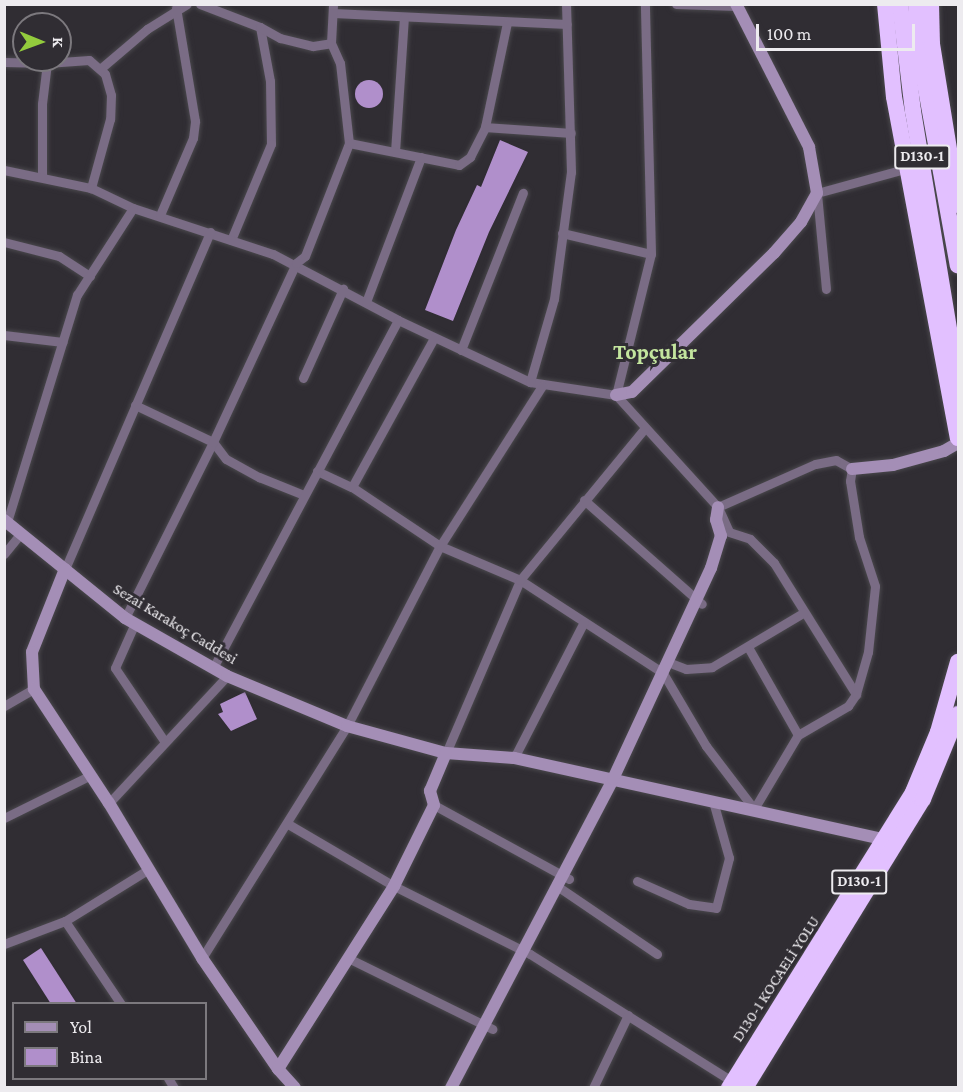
<!DOCTYPE html>
<meta charset="utf-8">
<style>
body{margin:0}
#map{position:relative;width:963px;height:1092px;overflow:hidden;background:#302d33;font-family:"Crimson Pro",serif}
div>[style]{position:absolute}
[style*='--x']{left:calc(var(--x)*1px);top:calc(var(--y)*1px);width:calc(var(--w)*1px);rotate:calc(var(--a)*1deg)}
.building>*{inset:0;background:#b08fcb}
.round{border-radius:50%}
.roads{filter:drop-shadow(0 0 2px #4a484d) drop-shadow(0 0 2px #4a484d)}
.street>*{height:9px;margin:-4.5px;padding:0 4.5px;transform-origin:4.5px;border-radius:4.5px;background:#7a6c85}
.secondary>*{height:12px;margin:-6px;padding:0 6px;transform-origin:6px;border-radius:6px;background:#a48eb6}
.highway>*{height:16px;margin:-8px;padding:0 8px;transform-origin:8px;border-radius:8px;background:#e2c0ff}
span{translate:-50% -50%;white-space:nowrap;text-align:center;line-height:1.15;-webkit-text-stroke:6px #302d33;paint-order:stroke}
.shield-label span{padding:2px 4px;background:#302d33;border:2px solid;border-radius:4px;-webkit-text-stroke-width:0}
.shield-label{font-size:15px;color:#edebef;font-weight:700}
.street-label{font-size:16px;color:#edebef}
.district-label{font-size:22px;color:#c3e59e;font-weight:700}
.frame{position:absolute;inset:0;border:6px solid #edebef;pointer-events:none}
.legend{position:absolute;left:12px;top:1002px;width:195px;height:78px;box-sizing:border-box;background:#302d33;border:2px solid #7c797e;margin:0;padding:8px 10px;list-style:none;font-size:18px;color:#edebef}
.legend li{display:flex;align-items:center;gap:12px;height:30px}
.legend b{width:30px;border:2px solid #7c797e}
.north{position:absolute;left:12px;top:12px;width:60px;height:60px;box-sizing:border-box;background:#302d33;border:2px solid #7c797e;border-radius:50%;rotate:91deg;font-size:16px;font-weight:700;line-height:24px;text-align:center;color:#edebef}
.north::after{content:'';display:block;margin:auto;width:21px;height:27px;background:#93cc3d;clip-path:polygon(50% 0,100% 100%,50% 72%,0 100%)}
.scale{position:absolute;left:756px;top:24px;width:159px;height:27px;box-sizing:border-box;border:3px solid #edebef;border-top:0;padding-left:8px;font-size:18px;line-height:21px;white-space:nowrap;color:#edebef;-webkit-text-stroke:4px #302d33;paint-order:stroke}
</style>
<div id="map">
<div class="building">
<div class="round" style="left:355px;top:80px;width:28px;height:28px"></div>
<div style="clip-path:polygon(500px 140px,528px 152px,489px 232px,453px 321px,425px 310px,456px 230px,477px 185px,481px 187px)"></div>
<div style="clip-path:polygon(245px 692px,257px 719px,231px 731px,218px 714px,223px 712px,220px 704px)"></div>
<div style="clip-path:polygon(41px 948px,77px 1004px,51px 1004px,23px 960px)"></div>
</div>
<div class="roads">
<div class="street">
<div style="--x:200;--y:4;--w:64;--a:21"></div>
<div style="--x:260;--y:27;--w:55;--a:79.5"></div>
<div style="--x:270;--y:81;--w:63;--a:89.1"></div>
<div style="--x:271;--y:144;--w:104;--a:112.6"></div>
<div style="--x:676;--y:4;--w:61;--a:1.9"></div>
<div style="--x:333;--y:13;--w:234;--a:2.7"></div>
<div style="--x:260;--y:27;--w:23;--a:29"></div>
<div style="--x:280;--y:38;--w:34;--a:14"></div>
<div style="--x:313;--y:46;--w:18;--a:-9"></div>
<div style="--x:331;--y:43;--w:39;--a:-87"></div>
<div style="--x:331;--y:43;--w:22;--a:66"></div>
<div style="--x:340;--y:63;--w:81;--a:83.6"></div>
<div style="--x:4;--y:62;--w:43;--a:1.3"></div>
<div style="--x:47;--y:63;--w:41;--a:97"></div>
<div style="--x:42;--y:104;--w:71;--a:90"></div>
<div style="--x:47;--y:63;--w:42;--a:-4.1"></div>
<div style="--x:89;--y:60;--w:21;--a:41"></div>
<div style="--x:105;--y:74;--w:22;--a:74"></div>
<div style="--x:111;--y:95;--w:24;--a:92"></div>
<div style="--x:110;--y:119;--w:72;--a:105.4"></div>
<div style="--x:100;--y:69;--w:62;--a:-40.4"></div>
<div style="--x:147;--y:29;--w:47;--a:-32"></div>
<div style="--x:485;--y:127;--w:106;--a:-78.1"></div>
<div style="--x:395;--y:152;--w:135;--a:-86.2"></div>
<div style="--x:4;--y:170;--w:89;--a:11.7"></div>
<div style="--x:91;--y:188;--w:47;--a:25.5"></div>
<div style="--x:133;--y:208;--w:147;--a:18.2"></div>
<div style="--x:273;--y:254;--w:141;--a:27.8"></div>
<div style="--x:398;--y:320;--w:146;--a:25.2"></div>
<div style="--x:530;--y:382;--w:87;--a:8.6"></div>
<div style="--x:616;--y:395;--w:151;--a:47.7"></div>
<div style="--x:718;--y:507;--w:27;--a:66"></div>
<div style="--x:729;--y:532;--w:22;--a:18"></div>
<div style="--x:750;--y:539;--w:34;--a:45"></div>
<div style="--x:774;--y:563;--w:155;--a:58"></div>
<div style="--x:160;--y:215;--w:84;--a:-66.8"></div>
<div style="--x:193;--y:138;--w:17;--a:-83"></div>
<div style="--x:195;--y:121;--w:115;--a:-99.5"></div>
<div style="--x:562;--y:233;--w:91;--a:13.3"></div>
<div style="--x:4;--y:242;--w:57;--a:14.3"></div>
<div style="--x:59;--y:256;--w:37;--a:33"></div>
<div style="--x:826;--y:289;--w:96;--a:-95.4"></div>
<div style="--x:817;--y:193;--w:94;--a:-15.4"></div>
<div style="--x:366;--y:302;--w:155;--a:-69.2"></div>
<div style="--x:4;--y:335;--w:59;--a:6.8"></div>
<div style="--x:461;--y:350;--w:169;--a:-68.5"></div>
<div style="--x:303;--y:378;--w:98;--a:-65.8"></div>
<div style="--x:530;--y:382;--w:86;--a:-73.9"></div>
<div style="--x:554;--y:299;--w:128;--a:-82.4"></div>
<div style="--x:571;--y:172;--w:168;--a:-91.7"></div>
<div style="--x:616;--y:395;--w:145;--a:-76.1"></div>
<div style="--x:651;--y:254;--w:250;--a:-91.4"></div>
<div style="--x:135;--y:405;--w:86;--a:25.4"></div>
<div style="--x:213;--y:442;--w:21;--a:53"></div>
<div style="--x:226;--y:459;--w:38;--a:29"></div>
<div style="--x:259;--y:477;--w:48;--a:21.8"></div>
<div style="--x:317;--y:471;--w:38;--a:25"></div>
<div style="--x:352;--y:487;--w:106;--a:33.8"></div>
<div style="--x:440;--y:546;--w:87;--a:23"></div>
<div style="--x:520;--y:580;--w:171;--a:33"></div>
<div style="--x:663;--y:673;--w:85;--a:59.5"></div>
<div style="--x:706;--y:746;--w:79;--a:52.7"></div>
<div style="--x:754;--y:809;--w:86;--a:-59.3"></div>
<div style="--x:798;--y:735;--w:58;--a:-30.1"></div>
<div style="--x:848;--y:706;--w:14;--a:-56"></div>
<div style="--x:856;--y:694;--w:44;--a:-74.1"></div>
<div style="--x:868;--y:652;--w:66;--a:-83.9"></div>
<div style="--x:875;--y:586;--w:52;--a:-108.1"></div>
<div style="--x:859;--y:537;--w:57;--a:-99.1"></div>
<div style="--x:850;--y:481;--w:12;--a:-81"></div>
<div style="--x:852;--y:469;--w:18;--a:-151"></div>
<div style="--x:836;--y:460;--w:21;--a:169"></div>
<div style="--x:815;--y:464;--w:106;--a:156.1"></div>
<div style="--x:352;--y:487;--w:170;--a:-61.2"></div>
<div style="--x:584;--y:500;--w:157;--a:41.4"></div>
<div style="--x:7;--y:522;--w:238;--a:-72.9"></div>
<div style="--x:77;--y:295;--w:103;--a:-57.2"></div>
<div style="--x:4;--y:554;--w:26;--a:-51"></div>
<div style="--x:65;--y:569;--w:367;--a:-66.7"></div>
<div style="--x:125;--y:618;--w:197;--a:-63.4"></div>
<div style="--x:213;--y:442;--w:197;--a:-65.1"></div>
<div style="--x:296;--y:263;--w:11;--a:-38"></div>
<div style="--x:305;--y:256;--w:121;--a:-68.7"></div>
<div style="--x:349;--y:143;--w:112;--a:11.3"></div>
<div style="--x:459;--y:165;--w:14;--a:-36"></div>
<div style="--x:470;--y:157;--w:34;--a:-63"></div>
<div style="--x:485;--y:127;--w:86;--a:4"></div>
<div style="--x:135;--y:623;--w:49;--a:114"></div>
<div style="--x:115;--y:668;--w:89;--a:56"></div>
<div style="--x:748;--y:647;--w:101;--a:60.4"></div>
<div style="--x:673;--y:664;--w:14;--a:21"></div>
<div style="--x:686;--y:669;--w:26;--a:-4"></div>
<div style="--x:712;--y:667;--w:106;--a:-30.7"></div>
<div style="--x:213;--y:668;--w:394;--a:-62"></div>
<div style="--x:4;--y:706;--w:34;--a:-30"></div>
<div style="--x:446;--y:753;--w:188;--a:-66.8"></div>
<div style="--x:520;--y:580;--w:197;--a:-50.6"></div>
<div style="--x:514;--y:758;--w:153;--a:-62.8"></div>
<div style="--x:109;--y:803;--w:173;--a:-47.1"></div>
<div style="--x:434;--y:805;--w:154;--a:28.7"></div>
<div style="--x:4;--y:818;--w:97;--a:-26.3"></div>
<div style="--x:288;--y:824;--w:123;--a:30.3"></div>
<div style="--x:394;--y:886;--w:152;--a:26.6"></div>
<div style="--x:530;--y:954;--w:239;--a:32.2"></div>
<div style="--x:637;--y:881;--w:57;--a:23.9"></div>
<div style="--x:689;--y:904;--w:27;--a:8"></div>
<div style="--x:716;--y:908;--w:52;--a:-75.4"></div>
<div style="--x:729;--y:858;--w:59;--a:-105.7"></div>
<div style="--x:557;--y:886;--w:121;--a:34.2"></div>
<div style="--x:65;--y:921;--w:100;--a:56"></div>
<div style="--x:4;--y:944;--w:65;--a:-20.7"></div>
<div style="--x:65;--y:921;--w:99;--a:-31.8"></div>
<div style="--x:202;--y:958;--w:274;--a:-58"></div>
<div style="--x:347;--y:726;--w:203;--a:-62.7"></div>
<div style="--x:440;--y:546;--w:190;--a:-57.5"></div>
<div style="--x:348;--y:958;--w:161;--a:26.2"></div>
<div style="--x:168;--y:1078;--w:12;--a:59"></div>
<div style="--x:593;--y:1088;--w:81;--a:-64.4"></div>
</div>
<div class="secondary">
<div style="--x:616;--y:395;--w:16;--a:-11"></div>
<div style="--x:632;--y:392;--w:199;--a:-44.4"></div>
<div style="--x:774;--y:253;--w:41;--a:-48.9"></div>
<div style="--x:801;--y:222;--w:33;--a:-61"></div>
<div style="--x:817;--y:193;--w:47;--a:-99.9"></div>
<div style="--x:809;--y:147;--w:161;--a:-117"></div>
<div style="--x:852;--y:469;--w:41;--a:-5.6"></div>
<div style="--x:893;--y:465;--w:53;--a:-15.4"></div>
<div style="--x:944;--y:451;--w:16;--a:-30"></div>
<div style="--x:4;--y:520;--w:156;--a:39"></div>
<div style="--x:125;--y:618;--w:117;--a:29.6"></div>
<div style="--x:227;--y:676;--w:130;--a:22.6"></div>
<div style="--x:347;--y:726;--w:103;--a:15.3"></div>
<div style="--x:446;--y:753;--w:68;--a:4.2"></div>
<div style="--x:514;--y:758;--w:381;--a:12.4"></div>
<div style="--x:65;--y:569;--w:89;--a:111.7"></div>
<div style="--x:32;--y:652;--w:37;--a:87"></div>
<div style="--x:34;--y:689;--w:136;--a:56.7"></div>
<div style="--x:109;--y:803;--w:181;--a:59"></div>
<div style="--x:202;--y:958;--w:135;--a:55.6"></div>
<div style="--x:278;--y:1069;--w:25;--a:48"></div>
<div style="--x:278;--y:1069;--w:217;--a:-57.6"></div>
<div style="--x:394;--y:886;--w:90;--a:-63.7"></div>
<div style="--x:434;--y:805;--w:15;--a:-106"></div>
<div style="--x:430;--y:791;--w:41;--a:-67.2"></div>
<div style="--x:451;--y:1088;--w:349;--a:-62.3"></div>
<div style="--x:613;--y:779;--w:233;--a:-65.1"></div>
<div style="--x:711;--y:568;--w:34;--a:-73"></div>
<div style="--x:721;--y:536;--w:17;--a:-107"></div>
<div style="--x:716;--y:520;--w:13;--a:-81"></div>
</div>
<div class="highway">
<div style="--x:885;--y:4;--w:93;--a:84.5"></div>
<div style="--x:894;--y:97;--w:347;--a:79.4"></div>
<div style="--x:900;--y:4;--w:108;--a:83.1"></div>
<div style="--x:913;--y:111;--w:276;--a:80.6"></div>
<div style="--x:916;--y:4;--w:46;--a:86.3"></div>
<div style="--x:919;--y:50;--w:219;--a:79.8"></div>
<div style="--x:931;--y:4;--w:40;--a:88.6"></div>
<div style="--x:932;--y:44;--w:163;--a:80.8"></div>
<div style="--x:729;--y:1088;--w:349;--a:-58.1"></div>
<div style="--x:913;--y:792;--w:65;--a:-67.4"></div>
<div style="--x:938;--y:732;--w:73;--a:-74.1"></div>
<div style="--x:745;--y:1088;--w:339;--a:-58.4"></div>
<div style="--x:923;--y:799;--w:92;--a:-67.6"></div>
</div>
</div>
<div class="shield-label">
<span style="left:922px;top:157px">D130-1</span>
<span style="left:859px;top:882px">D130-1</span>
</div>
<div class="street-label">
<span style="left:175px;top:624px;rotate:31deg">Sezai Karakoç Caddesi</span>
<span style="left:776px;top:979px;rotate:-57deg">D130-1 KOCAELİ YOLU</span>
</div>
<div class="district-label">
<span style="left:655px;top:352px">Topçular</span>
</div>
<div class="frame"></div>
<ul class="legend">
<li><b style="height:8px;background:#a48eb6"></b>Yol</li>
<li><b style="height:16px;background:#b08fcb"></b>Bina</li>
</ul>
<div class="north">K</div>
<div class="scale">100 m</div>
</div>
